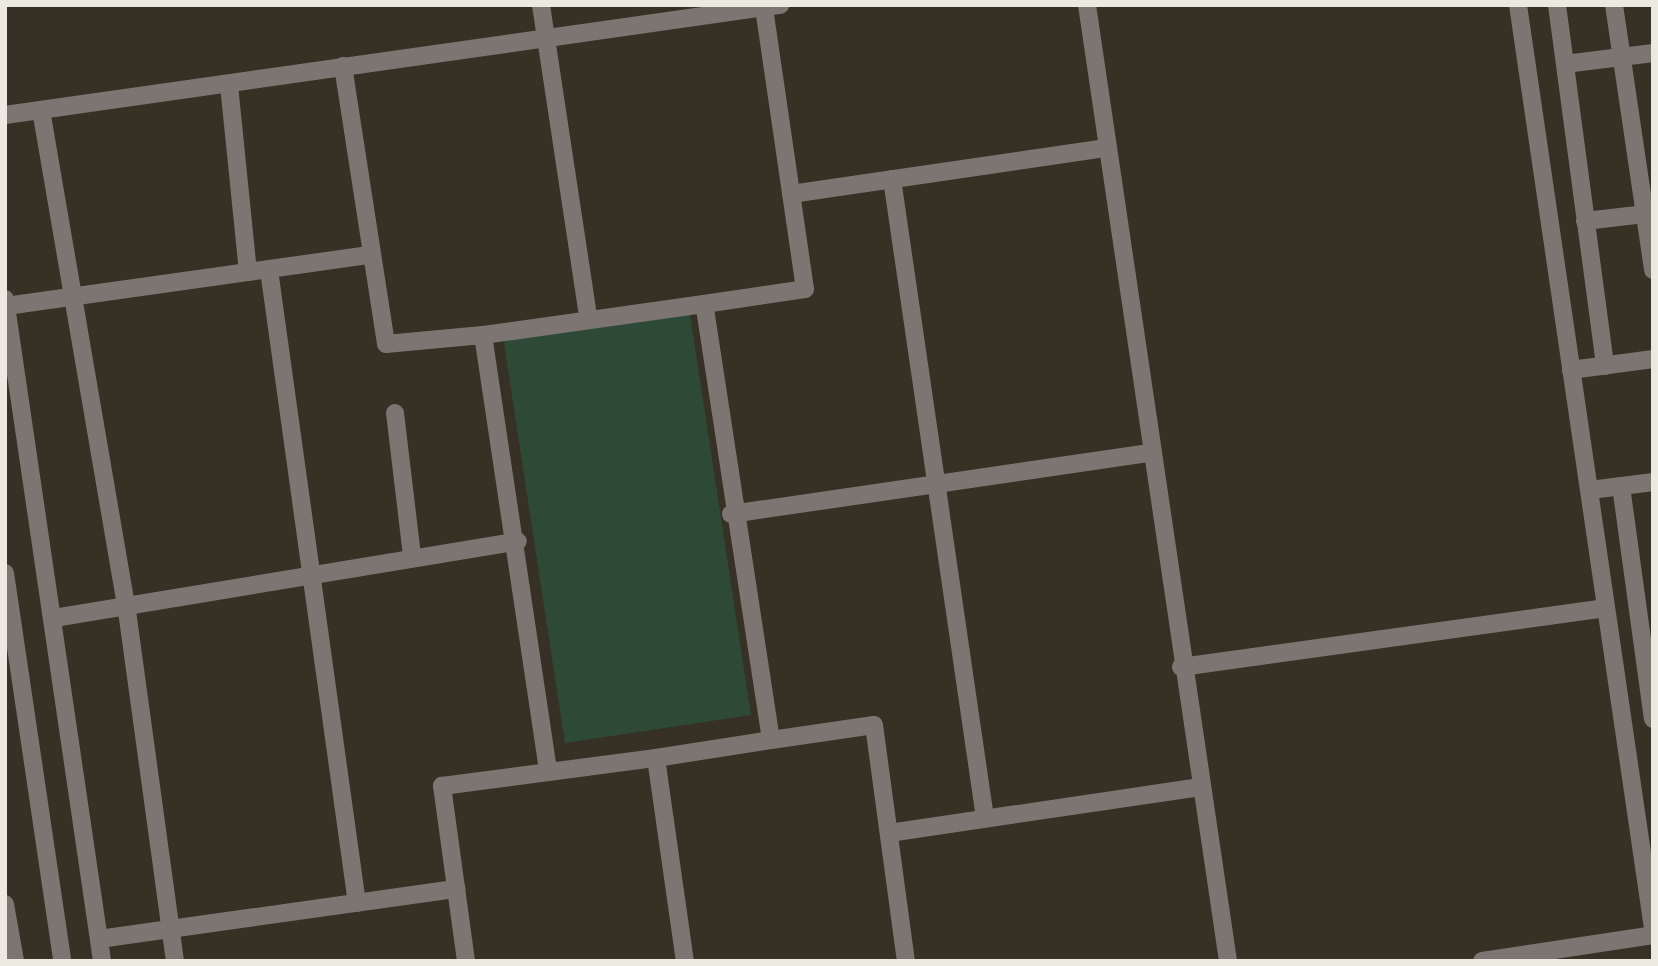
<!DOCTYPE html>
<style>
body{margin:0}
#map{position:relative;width:1658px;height:966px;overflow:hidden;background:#363025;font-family:"Source Sans 3",sans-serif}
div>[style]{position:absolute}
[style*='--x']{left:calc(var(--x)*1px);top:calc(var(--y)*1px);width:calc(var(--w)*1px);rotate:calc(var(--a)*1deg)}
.green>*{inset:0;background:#2e4a36}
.minor>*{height:18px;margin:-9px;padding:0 9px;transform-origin:9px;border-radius:9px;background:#7c7572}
span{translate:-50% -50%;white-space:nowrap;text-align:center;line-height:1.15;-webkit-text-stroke:5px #2c271b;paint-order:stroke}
.frame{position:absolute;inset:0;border:7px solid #ece9e1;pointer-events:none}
</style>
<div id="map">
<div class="green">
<div style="clip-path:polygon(689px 308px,751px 715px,565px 743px,503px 337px)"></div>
</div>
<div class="minor">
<div style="--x:541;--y:5;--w:315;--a:81.4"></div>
<div style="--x:1087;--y:5;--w:966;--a:81.61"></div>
<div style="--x:1518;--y:5;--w:933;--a:81.68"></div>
<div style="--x:1557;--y:5;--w:364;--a:82.4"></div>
<div style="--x:1614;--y:5;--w:268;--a:81.6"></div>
<div style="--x:1565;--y:64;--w:89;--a:-7.1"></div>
<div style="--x:343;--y:66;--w:281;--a:81.2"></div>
<div style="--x:386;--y:344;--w:97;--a:-5.3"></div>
<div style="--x:229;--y:85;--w:188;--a:84.2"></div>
<div style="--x:41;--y:110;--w:508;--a:80.26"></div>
<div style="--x:127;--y:611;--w:353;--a:82.2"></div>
<div style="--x:5;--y:115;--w:783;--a:-8.08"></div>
<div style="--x:892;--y:179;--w:646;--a:81.72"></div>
<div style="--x:791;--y:194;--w:319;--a:-8.3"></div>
<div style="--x:1585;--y:221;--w:68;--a:-6.7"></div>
<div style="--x:269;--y:270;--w:639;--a:82.09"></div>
<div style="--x:5;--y:299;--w:669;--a:81.66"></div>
<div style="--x:704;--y:304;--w:102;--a:-8.4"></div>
<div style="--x:805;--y:289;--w:285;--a:-98.3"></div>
<div style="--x:6;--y:306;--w:367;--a:-8"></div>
<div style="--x:1571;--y:370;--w:83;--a:-7.6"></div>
<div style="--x:395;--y:413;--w:144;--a:83.2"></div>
<div style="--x:1621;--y:486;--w:235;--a:82.2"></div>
<div style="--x:1590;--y:490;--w:64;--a:-7.2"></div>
<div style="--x:731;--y:514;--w:423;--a:-8.3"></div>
<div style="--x:5;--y:573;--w:392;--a:81.6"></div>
<div style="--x:54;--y:618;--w:470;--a:-9.4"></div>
<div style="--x:1181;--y:667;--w:429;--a:-7.9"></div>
<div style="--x:771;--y:740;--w:104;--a:-8.3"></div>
<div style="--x:874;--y:725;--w:238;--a:82.3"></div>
<div style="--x:656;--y:758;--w:205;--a:81.9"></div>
<div style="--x:889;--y:833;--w:313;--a:-8.4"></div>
<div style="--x:5;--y:904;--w:58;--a:80"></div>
<div style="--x:99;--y:939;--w:361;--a:-8"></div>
<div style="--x:466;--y:961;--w:177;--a:-97.8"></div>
<div style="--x:442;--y:786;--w:216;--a:-7.5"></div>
<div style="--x:656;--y:758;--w:116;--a:-8.9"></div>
<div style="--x:771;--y:740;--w:441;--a:-98.7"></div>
<div style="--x:704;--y:304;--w:223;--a:172"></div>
<div style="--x:483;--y:335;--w:441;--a:81.5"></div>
<div style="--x:1482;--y:961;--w:173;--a:-8.6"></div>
</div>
<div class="frame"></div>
</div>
